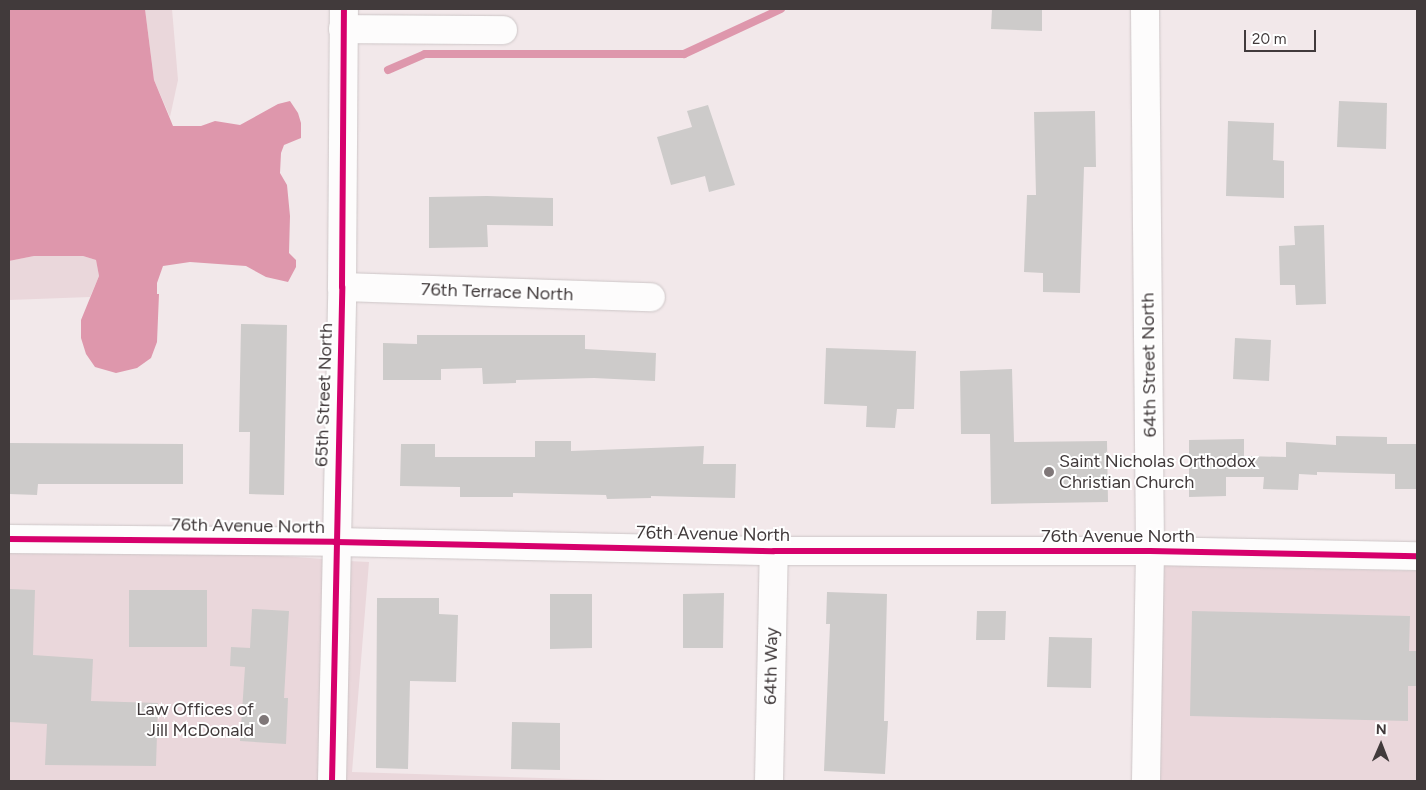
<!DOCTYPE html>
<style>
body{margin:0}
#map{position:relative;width:1426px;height:790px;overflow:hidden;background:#f2e8ea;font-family:Figtree,sans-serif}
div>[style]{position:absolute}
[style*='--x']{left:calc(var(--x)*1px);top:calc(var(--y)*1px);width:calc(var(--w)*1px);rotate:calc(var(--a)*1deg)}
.built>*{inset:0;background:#ead7db}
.water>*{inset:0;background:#de97ac}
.stream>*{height:8px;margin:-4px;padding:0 4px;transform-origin:4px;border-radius:4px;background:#de97ac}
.building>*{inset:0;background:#cdcbca}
.roads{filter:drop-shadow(0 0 1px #cdc6c7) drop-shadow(0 0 1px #cdc6c7)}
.street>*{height:28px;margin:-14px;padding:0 14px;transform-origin:14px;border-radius:14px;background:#fdfcfc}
.cycleway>*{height:6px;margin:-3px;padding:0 3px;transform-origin:3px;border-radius:3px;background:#d6006c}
.dots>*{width:14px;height:14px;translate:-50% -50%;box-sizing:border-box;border:2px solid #fff;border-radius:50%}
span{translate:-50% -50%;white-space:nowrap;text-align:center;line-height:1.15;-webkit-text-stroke:4px #fff;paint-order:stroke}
.street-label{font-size:18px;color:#413a3b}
.poi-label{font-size:18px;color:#413a3b}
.left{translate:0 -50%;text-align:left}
.right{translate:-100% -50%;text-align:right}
.frame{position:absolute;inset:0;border:10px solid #413a3b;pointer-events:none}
.north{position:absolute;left:1356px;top:720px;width:50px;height:50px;-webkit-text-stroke:4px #fff;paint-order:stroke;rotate:1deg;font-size:14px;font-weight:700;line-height:20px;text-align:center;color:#413a3b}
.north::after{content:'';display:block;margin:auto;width:18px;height:22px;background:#413a3b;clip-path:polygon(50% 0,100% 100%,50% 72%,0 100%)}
.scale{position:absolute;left:1244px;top:30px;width:72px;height:22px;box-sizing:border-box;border:2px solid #413a3b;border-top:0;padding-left:6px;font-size:15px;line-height:18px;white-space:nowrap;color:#413a3b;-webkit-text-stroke:4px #fff;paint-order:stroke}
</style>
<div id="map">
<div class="built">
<div style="clip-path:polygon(145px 9px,172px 9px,178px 80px,170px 117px,154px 80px)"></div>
<div style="clip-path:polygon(34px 256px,83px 256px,96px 260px,99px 276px,90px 297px,9px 300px,9px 261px)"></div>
<div style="clip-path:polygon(9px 553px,268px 555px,323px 559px,319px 781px,9px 781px)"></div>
<div style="clip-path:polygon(348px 561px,369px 562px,352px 772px,640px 781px,344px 781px)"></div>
<div style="clip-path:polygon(1163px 565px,1417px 571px,1417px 781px,1159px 781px)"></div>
</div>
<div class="water">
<div style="clip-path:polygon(9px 9px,145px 9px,154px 80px,173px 126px,201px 126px,215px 121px,240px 125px,278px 104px,290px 101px,298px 113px,301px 123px,301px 138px,284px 145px,281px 153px,280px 173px,287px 185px,290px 216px,289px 253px,296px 260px,296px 267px,288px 282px,266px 277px,246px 266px,190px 262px,163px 266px,157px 283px,157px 294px,159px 294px,157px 342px,151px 358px,137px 368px,116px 373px,95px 367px,86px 354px,81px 338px,81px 320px,99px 276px,96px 260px,83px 256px,34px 256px,9px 261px)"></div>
</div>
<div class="stream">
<div style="--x:388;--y:70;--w:40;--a:-23.4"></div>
<div style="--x:425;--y:54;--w:259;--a:0"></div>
<div style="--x:684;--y:54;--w:107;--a:-24.9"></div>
</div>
<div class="building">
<div style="clip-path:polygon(992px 9px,1042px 9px,1042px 31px,991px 29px)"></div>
<div style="clip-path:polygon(1339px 101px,1387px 103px,1386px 149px,1337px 147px)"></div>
<div style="clip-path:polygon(708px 105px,735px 185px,709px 192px,705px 176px,671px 185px,657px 137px,692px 127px,687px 111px)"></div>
<div style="clip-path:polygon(1095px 111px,1096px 167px,1084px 167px,1080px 293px,1043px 292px,1043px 273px,1024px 272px,1027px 195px,1036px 195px,1034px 112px)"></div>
<div style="clip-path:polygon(1228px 121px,1274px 123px,1273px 160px,1284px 161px,1284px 198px,1226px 196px)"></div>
<div style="clip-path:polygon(487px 196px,553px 198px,553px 226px,487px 225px,488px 247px,429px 248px,429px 197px)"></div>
<div style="clip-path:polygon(1324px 225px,1326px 304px,1296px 305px,1295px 285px,1280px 285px,1279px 246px,1295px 245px,1294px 226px)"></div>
<div style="clip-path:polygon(241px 324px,287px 325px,284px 495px,249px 494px,250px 432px,239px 432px)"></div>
<div style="clip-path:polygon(417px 335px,585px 335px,585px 349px,656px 353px,655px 381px,594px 378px,516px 380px,516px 383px,483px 384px,482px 368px,441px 369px,441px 380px,383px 380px,383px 343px,417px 344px)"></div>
<div style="clip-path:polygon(1235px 338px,1271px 340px,1269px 381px,1233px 379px)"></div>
<div style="clip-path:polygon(826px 348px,916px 351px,914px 409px,897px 409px,895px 428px,866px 427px,867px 406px,824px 404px)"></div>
<div style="clip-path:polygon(1012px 369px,1014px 442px,1107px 441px,1108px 502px,991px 504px,990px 434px,961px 434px,960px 371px)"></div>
<div style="clip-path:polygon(1336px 436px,1387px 437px,1387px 444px,1417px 444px,1417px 489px,1395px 489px,1395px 474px,1317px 472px,1317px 475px,1299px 474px,1298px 490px,1263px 489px,1264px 477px,1226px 477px,1226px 496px,1189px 497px,1189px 440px,1244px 439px,1244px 456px,1286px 457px,1286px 442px,1336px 445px)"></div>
<div style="clip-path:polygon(535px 441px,571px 441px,571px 451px,704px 446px,703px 464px,736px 464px,735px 498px,651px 496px,651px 498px,607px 499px,606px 495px,513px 493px,513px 497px,460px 497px,460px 487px,400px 486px,401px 444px,435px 444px,435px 457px,535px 457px)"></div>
<div style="clip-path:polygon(9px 443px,183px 444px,183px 484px,38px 484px,37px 495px,9px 494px)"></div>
<div style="clip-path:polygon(9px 589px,35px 590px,33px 655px,93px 659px,91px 701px,158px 703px,156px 766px,45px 765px,47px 724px,9px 722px)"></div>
<div style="clip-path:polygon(129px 590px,207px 590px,207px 647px,129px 647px)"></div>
<div style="clip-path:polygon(827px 592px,887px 594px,884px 721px,888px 721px,885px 774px,824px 771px,830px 624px,826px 624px)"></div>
<div style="clip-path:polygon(724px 593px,723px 648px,683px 648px,683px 594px)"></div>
<div style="clip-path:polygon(550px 594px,592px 594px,592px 648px,550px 649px)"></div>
<div style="clip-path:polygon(377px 598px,439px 598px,439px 614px,458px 615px,456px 682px,410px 681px,408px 769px,376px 768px)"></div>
<div style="clip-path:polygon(252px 609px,289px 611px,284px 698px,288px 698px,286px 744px,240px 741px,245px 667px,230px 666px,231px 647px,250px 648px)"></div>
<div style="clip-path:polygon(977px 611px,1006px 611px,1005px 640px,976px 640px)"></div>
<div style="clip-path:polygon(1192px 611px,1410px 616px,1409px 651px,1417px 651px,1417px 686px,1408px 686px,1408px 721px,1190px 716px)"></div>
<div style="clip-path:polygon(1049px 637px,1092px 638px,1091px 688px,1047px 687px)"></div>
<div style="clip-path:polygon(512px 722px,560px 723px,560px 770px,511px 769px)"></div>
</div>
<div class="roads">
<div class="street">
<div style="--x:1145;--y:9;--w:542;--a:89.47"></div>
<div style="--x:1150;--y:551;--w:230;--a:91"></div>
<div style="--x:343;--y:29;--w:160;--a:0.4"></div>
<div style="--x:342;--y:287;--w:309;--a:1.9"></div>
<div style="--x:9;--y:539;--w:326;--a:0.5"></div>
<div style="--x:335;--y:542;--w:439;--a:1.2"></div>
<div style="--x:774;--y:551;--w:376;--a:0"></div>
<div style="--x:1150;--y:551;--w:267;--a:1.1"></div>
<div style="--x:332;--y:781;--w:494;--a:-88.8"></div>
<div style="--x:342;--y:287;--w:278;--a:-89.6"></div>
<div style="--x:769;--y:781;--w:230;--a:-88.8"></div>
</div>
</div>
<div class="cycleway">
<div style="--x:9;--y:539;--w:326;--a:0.5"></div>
<div style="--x:335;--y:542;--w:439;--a:1.2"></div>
<div style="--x:774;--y:551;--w:376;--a:0"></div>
<div style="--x:1150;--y:551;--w:267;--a:1.1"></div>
<div style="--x:332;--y:781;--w:494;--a:-88.8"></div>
<div style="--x:342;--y:287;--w:278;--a:-89.6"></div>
</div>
<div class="dots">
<div style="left:1049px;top:472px;background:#7f7778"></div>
<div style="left:264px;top:720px;background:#7f7778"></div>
</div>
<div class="street-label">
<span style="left:497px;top:292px;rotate:2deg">76th Terrace North</span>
<span style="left:1149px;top:365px;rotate:-91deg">64th Street North</span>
<span style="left:324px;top:395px;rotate:-88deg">65th Street North</span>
<span style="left:248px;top:526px;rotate:1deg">76th Avenue North</span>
<span style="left:713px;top:534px;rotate:1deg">76th Avenue North</span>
<span style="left:1118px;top:536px">76th Avenue North</span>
<span style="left:771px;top:666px;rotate:-89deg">64th Way</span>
</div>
<div class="poi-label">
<span class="left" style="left:1059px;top:472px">Saint Nicholas Orthodox<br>Christian Church</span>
<span class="right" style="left:254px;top:720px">Law Offices of<br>Jill McDonald</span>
</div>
<div class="frame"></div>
<div class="north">N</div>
<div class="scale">20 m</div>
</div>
